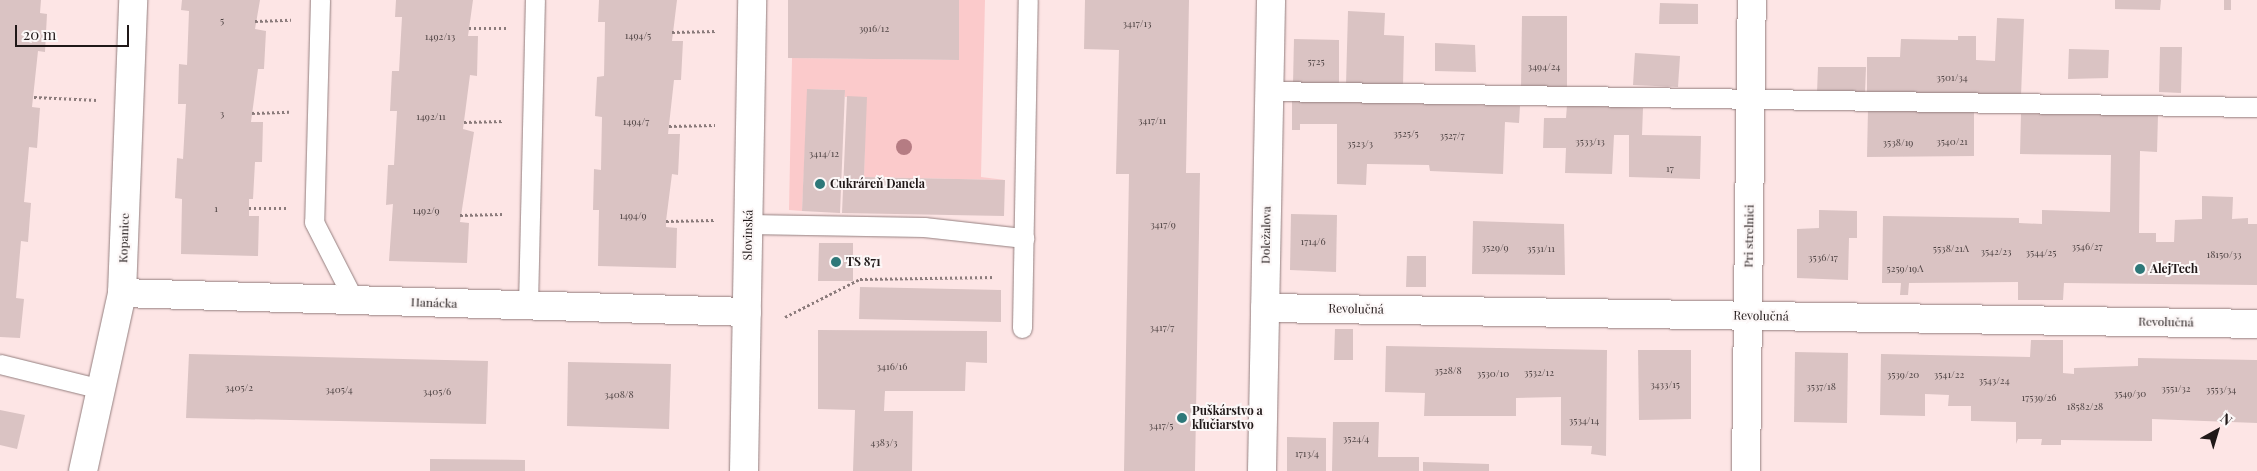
<!DOCTYPE html>
<meta charset="utf-8">
<style>
body{margin:0}
#map{position:relative;width:2257px;height:471px;overflow:hidden;background:#fde5e5;font-family:"Playfair Display",serif}
div>[style]{position:absolute}
[style*='--x']{left:calc(var(--x)*1px);top:calc(var(--y)*1px);width:calc(var(--w)*1px);rotate:calc(var(--a)*1deg)}
.green>*{inset:0;background:#fbcacb}
.building>*{inset:0;background:#dac3c3}
.path>*{height:3px;margin-top:-1.5px;transform-origin:0;background:repeating-linear-gradient(90deg,#8b7b7b 0 2.5px,transparent 0 5px)}
.roads{filter:drop-shadow(0 0 1px #947f7f) drop-shadow(0 0 1px #947f7f)}
.service>*{height:19px;margin:-9.5px;padding:0 9.5px;transform-origin:9.5px;border-radius:9.5px;background:#fff}
.minor>*{height:28px;margin:-14px;padding:0 14px;transform-origin:14px;border-radius:14px;background:#fff}
.tertiary>*{height:28px;margin:-14px;padding:0 14px;transform-origin:14px;border-radius:14px;background:#fff}
.trees>*{width:16px;height:16px;margin:-8px;border-radius:50%;background:#b57c83}
.dots>*{width:14px;height:14px;translate:-50% -50%;box-sizing:border-box;border:2px solid #fcf7f7;border-radius:50%}
span{translate:-50% -50%;white-space:nowrap;text-align:center;line-height:1.15;-webkit-text-stroke:4px #fcf7f7;paint-order:stroke}
.number-label{font-size:10px;color:#4e4343}
.number-label span{-webkit-text-stroke-width:0}
.poi-label{font-size:12px;color:#201818;font-weight:700}
.left{translate:0 -50%;text-align:left}
.street-label{font-size:12px;color:#201818}
.north{position:absolute;left:2192px;top:406px;width:50px;height:50px;-webkit-text-stroke:4px #fcf7f7;paint-order:stroke;rotate:39deg;font-size:14px;font-weight:700;line-height:20px;text-align:center;color:#201818}
.north::after{content:'';display:block;margin:auto;width:18px;height:22px;background:#201818;clip-path:polygon(50% 0,100% 100%,50% 72%,0 100%)}
.scale{position:absolute;left:15px;top:25px;width:114px;height:22px;box-sizing:border-box;border:2px solid #201818;border-top:0;padding-left:6px;font-size:15px;line-height:18px;white-space:nowrap;color:#201818;-webkit-text-stroke:4px #fcf7f7;paint-order:stroke}
</style>
<div id="map">
<div class="green">
<div style="clip-path:polygon(959px 0,985px 0,981px 177px,1005px 180px,864px 177px,866px 97px,845px 97px,845px 90px,808px 89px,802px 211px,789px 210px,792px 58px,959px 60px)"></div>
</div>
<div class="building">
<div style="clip-path:polygon(0 0,41px 0,40px 13px,47px 14px,45px 52px,38px 51px,32px 107px,40px 108px,37px 148px,29px 147px,24px 202px,31px 203px,28px 242px,21px 241px,16px 298px,24px 299px,20px 338px,0 337px)"></div>
<div style="clip-path:polygon(182px 0,260px 0,255px 29px,266px 31px,264px 69px,258px 69px,251px 122px,263px 122px,262px 162px,255px 162px,253px 199px,249px 199px,249px 216px,259px 216px,258px 256px,181px 254px,182px 199px,175px 198px,177px 158px,183px 159px,186px 104px,178px 104px,179px 64px,187px 65px,189px 11px,181px 10px)"></div>
<div style="clip-path:polygon(396px 0,473px 0,468px 36px,478px 36px,477px 76px,470px 75px,463px 129px,474px 132px,460px 222px,469px 223px,467px 263px,389px 261px,393px 204px,386px 205px,388px 165px,394px 165px,397px 111px,390px 111px,392px 71px,399px 71px,402px 17px,395px 17px)"></div>
<div style="clip-path:polygon(599px 0,677px 0,672px 41px,683px 41px,681px 80px,674px 80px,668px 134px,680px 134px,678px 175px,672px 174px,666px 221px,666px 227px,677px 228px,676px 268px,598px 266px,599px 210px,593px 210px,594px 169px,601px 170px,602px 117px,595px 116px,597px 77px,604px 76px,605px 22px,598px 22px)"></div>
<div style="clip-path:polygon(788px 0,959px 0,959px 60px,788px 58px)"></div>
<div style="clip-path:polygon(1085px 0,1189px 0,1186px 173px,1200px 173px,1195px 471px,1124px 471px,1129px 174px,1116px 174px,1119px 50px,1084px 49px)"></div>
<div style="clip-path:polygon(2115px 0,2161px 0,2160px 10px,2115px 9px)"></div>
<div style="clip-path:polygon(2224px 0,2231px 0,2231px 10px,2224px 10px)"></div>
<div style="clip-path:polygon(1660px 3px,1698px 4px,1698px 24px,1659px 24px)"></div>
<div style="clip-path:polygon(1348px 11px,1385px 13px,1384px 35px,1404px 36px,1403px 87px,1346px 85px)"></div>
<div style="clip-path:polygon(1522px 16px,1567px 16px,1567px 90px,1521px 89px)"></div>
<div style="clip-path:polygon(1997px 18px,2024px 19px,2021px 96px,1867px 94px,1867px 57px,1900px 57px,1901px 39px,1958px 40px,1958px 36px,1976px 36px,1976px 60px,1995px 61px)"></div>
<div style="clip-path:polygon(1294px 39px,1339px 40px,1339px 85px,1293px 84px)"></div>
<div style="clip-path:polygon(1435px 43px,1475px 45px,1476px 72px,1435px 71px)"></div>
<div style="clip-path:polygon(2160px 47px,2182px 47px,2181px 93px,2159px 92px)"></div>
<div style="clip-path:polygon(2069px 49px,2109px 50px,2108px 78px,2068px 79px)"></div>
<div style="clip-path:polygon(1635px 53px,1680px 56px,1678px 87px,1633px 85px)"></div>
<div style="clip-path:polygon(1818px 67px,1866px 67px,1865px 93px,1817px 93px)"></div>
<div style="clip-path:polygon(807px 89px,845px 90px,840px 213px,802px 211px)"></div>
<div style="clip-path:polygon(847px 96px,867px 97px,864px 177px,1005px 180px,1004px 216px,842px 213px)"></div>
<div style="clip-path:polygon(1292px 101px,1520px 106px,1519px 123px,1505px 122px,1503px 174px,1430px 171px,1429px 165px,1367px 164px,1366px 185px,1337px 184px,1337px 124px,1300px 124px,1300px 130px,1292px 130px)"></div>
<div style="clip-path:polygon(1567px 105px,1643px 108px,1642px 135px,1701px 136px,1700px 179px,1629px 177px,1629px 135px,1614px 135px,1612px 174px,1565px 173px,1566px 148px,1543px 148px,1544px 118px,1566px 118px)"></div>
<div style="clip-path:polygon(1868px 109px,1974px 112px,1974px 156px,1867px 157px)"></div>
<div style="clip-path:polygon(2021px 114px,2158px 115px,2157px 152px,2140px 151px,2139px 233px,2156px 233px,2156px 242px,2174px 242px,2175px 220px,2202px 219px,2202px 196px,2233px 197px,2232px 219px,2248px 218px,2248px 224px,2257px 224px,2257px 285px,2064px 283px,2063px 300px,2018px 300px,2018px 282px,1909px 283px,1908px 295px,1900px 295px,1901px 283px,1882px 283px,1883px 216px,2019px 218px,2019px 223px,2042px 224px,2042px 210px,2110px 212px,2111px 155px,2020px 154px)"></div>
<div style="clip-path:polygon(1819px 210px,1857px 211px,1857px 238px,1849px 238px,1848px 280px,1797px 278px,1797px 229px,1819px 228px)"></div>
<div style="clip-path:polygon(1291px 214px,1337px 215px,1336px 272px,1290px 270px)"></div>
<div style="clip-path:polygon(1473px 221px,1564px 224px,1565px 275px,1472px 274px)"></div>
<div style="clip-path:polygon(819px 243px,853px 243px,853px 281px,818px 281px)"></div>
<div style="clip-path:polygon(1407px 256px,1426px 256px,1426px 287px,1406px 287px)"></div>
<div style="clip-path:polygon(860px 287px,1001px 290px,1001px 322px,859px 319px)"></div>
<div style="clip-path:polygon(1335px 329px,1353px 329px,1353px 360px,1334px 360px)"></div>
<div style="clip-path:polygon(818px 330px,987px 331px,987px 363px,966px 362px,965px 391px,885px 391px,884px 411px,913px 411px,912px 471px,853px 471px,855px 410px,818px 409px)"></div>
<div style="clip-path:polygon(2031px 340px,2063px 340px,2063px 373px,2074px 374px,2074px 368px,2138px 366px,2138px 358px,2257px 360px,2257px 423px,2152px 419px,2152px 441px,2061px 440px,2061px 445px,2041px 445px,2042px 439px,2018px 439px,2016px 444px,2016px 422px,1971px 421px,1971px 406px,1948px 406px,1949px 395px,1925px 394px,1925px 416px,1880px 415px,1881px 354px,2030px 357px)"></div>
<div style="clip-path:polygon(1386px 346px,1607px 350px,1606px 456px,1591px 454px,1592px 446px,1561px 445px,1561px 397px,1516px 398px,1516px 416px,1424px 416px,1425px 393px,1385px 392px)"></div>
<div style="clip-path:polygon(1638px 350px,1691px 350px,1691px 419px,1639px 420px)"></div>
<div style="clip-path:polygon(1795px 352px,1848px 353px,1847px 423px,1794px 422px)"></div>
<div style="clip-path:polygon(189px 354px,488px 361px,486px 424px,186px 418px)"></div>
<div style="clip-path:polygon(568px 362px,671px 364px,669px 429px,567px 426px)"></div>
<div style="clip-path:polygon(0 410px,25px 415px,17px 449px,0 445px)"></div>
<div style="clip-path:polygon(1333px 422px,1379px 422px,1378px 457px,1419px 457px,1419px 471px,1332px 471px)"></div>
<div style="clip-path:polygon(1287px 437px,1326px 438px,1326px 471px,1287px 471px)"></div>
<div style="clip-path:polygon(430px 459px,525px 460px,525px 471px,430px 471px)"></div>
<div style="clip-path:polygon(1423px 462px,1489px 464px,1489px 471px,1423px 471px)"></div>
</div>
<div class="path">
<div style="--x:255;--y:21;--w:36;--a:-2"></div>
<div style="--x:469;--y:28;--w:37;--a:0"></div>
<div style="--x:672;--y:32;--w:44;--a:-1.3"></div>
<div style="--x:34;--y:97;--w:63;--a:2.7"></div>
<div style="--x:252;--y:113;--w:37;--a:-2"></div>
<div style="--x:464;--y:122;--w:40;--a:-1.4"></div>
<div style="--x:669;--y:126;--w:46;--a:-1.2"></div>
<div style="--x:249;--y:208;--w:37;--a:0"></div>
<div style="--x:460;--y:215;--w:42;--a:-1.4"></div>
<div style="--x:666;--y:221;--w:48;--a:-1.2"></div>
<div style="--x:785;--y:317;--w:84;--a:-26.9"></div>
<div style="--x:860;--y:279;--w:135;--a:-0.8"></div>
</div>
<div class="roads">
<div class="service">
<div style="--x:320;--y:0;--w:222;--a:91.5"></div>
<div style="--x:314;--y:222;--w:88;--a:62.9"></div>
<div style="--x:1269;--y:91;--w:988;--a:0.93"></div>
<div style="--x:748;--y:224;--w:176;--a:1"></div>
<div style="--x:924;--y:227;--w:101;--a:6.3"></div>
<div style="--x:528;--y:305;--w:305;--a:-88.7"></div>
<div style="--x:1022;--y:328;--w:328;--a:-89"></div>
<div style="--x:0;--y:364;--w:104;--a:13.9"></div>
</div>
<div class="minor">
<div style="--x:122;--y:293;--w:625;--a:1.74"></div>
<div style="--x:1265;--y:308;--w:992;--a:0.92"></div>
<div style="--x:83;--y:471;--w:182;--a:-77.6"></div>
<div style="--x:122;--y:293;--w:293;--a:-87.8"></div>
<div style="--x:1262;--y:471;--w:471;--a:-88.9"></div>
<div style="--x:1746;--y:471;--w:471;--a:-89.3"></div>
</div>
<div class="tertiary">
<div style="--x:744;--y:471;--w:471;--a:-89"></div>
</div>
</div>
<div class="trees">
<div style="left:904px;top:147px"></div>
</div>
<div class="dots">
<div style="left:820px;top:184px;background:#2e7879"></div>
<div style="left:836px;top:262px;background:#2e7879"></div>
<div style="left:2140px;top:269px;background:#2e7879"></div>
<div style="left:1182px;top:418px;background:#2e7879"></div>
</div>
<div class="number-label">
<span style="left:222px;top:21px">5</span>
<span style="left:1137px;top:24px">3417/13</span>
<span style="left:874px;top:29px">3916/12</span>
<span style="left:638px;top:36px">1494/5</span>
<span style="left:440px;top:37px">1492/13</span>
<span style="left:1316px;top:62px">5725</span>
<span style="left:1544px;top:67px">3494/24</span>
<span style="left:1952px;top:78px">3501/34</span>
<span style="left:222px;top:114px">3</span>
<span style="left:431px;top:117px">1492/11</span>
<span style="left:1152px;top:121px">3417/11</span>
<span style="left:636px;top:122px">1494/7</span>
<span style="left:1406px;top:134px">3525/5</span>
<span style="left:1452px;top:136px">3527/7</span>
<span style="left:1590px;top:142px">3533/13</span>
<span style="left:1952px;top:142px">3540/21</span>
<span style="left:1898px;top:143px">3538/19</span>
<span style="left:1360px;top:144px">3523/3</span>
<span style="left:824px;top:154px">3414/12</span>
<span style="left:1670px;top:169px">17</span>
<span style="left:216px;top:209px">1</span>
<span style="left:426px;top:211px">1492/9</span>
<span style="left:633px;top:216px">1494/9</span>
<span style="left:1163px;top:225px">3417/9</span>
<span style="left:1313px;top:242px">1714/6</span>
<span style="left:2087px;top:247px">3546/27</span>
<span style="left:1495px;top:248px">3529/9</span>
<span style="left:1541px;top:249px">3531/11</span>
<span style="left:1951px;top:249px">5538/21A</span>
<span style="left:1996px;top:252px">3542/23</span>
<span style="left:2041px;top:253px">3544/25</span>
<span style="left:2224px;top:255px">18150/33</span>
<span style="left:1823px;top:258px">3536/17</span>
<span style="left:1905px;top:269px">5259/19A</span>
<span style="left:1162px;top:328px">3417/7</span>
<span style="left:892px;top:367px">3416/16</span>
<span style="left:1448px;top:371px">3528/8</span>
<span style="left:1539px;top:373px">3532/12</span>
<span style="left:1493px;top:374px">3530/10</span>
<span style="left:1903px;top:375px">3539/20</span>
<span style="left:1949px;top:375px">3541/22</span>
<span style="left:1994px;top:381px">3543/24</span>
<span style="left:1665px;top:385px">3433/15</span>
<span style="left:1821px;top:387px">3537/18</span>
<span style="left:239px;top:388px">3405/2</span>
<span style="left:2176px;top:389px">3551/32</span>
<span style="left:339px;top:390px">3405/4</span>
<span style="left:2221px;top:390px">3553/34</span>
<span style="left:437px;top:392px">3405/6</span>
<span style="left:2130px;top:394px">3549/30</span>
<span style="left:619px;top:395px">3408/8</span>
<span style="left:2039px;top:398px">17539/26</span>
<span style="left:2085px;top:407px">18582/28</span>
<span style="left:1584px;top:421px">3534/14</span>
<span style="left:1161px;top:426px">3417/5</span>
<span style="left:1356px;top:439px">3524/4</span>
<span style="left:884px;top:443px">4383/3</span>
<span style="left:1307px;top:454px">1713/4</span>
</div>
<div class="poi-label">
<span class="left" style="left:830px;top:184px">Cukráreň Danela</span>
<span class="left" style="left:846px;top:262px">TS 871</span>
<span class="left" style="left:2150px;top:269px">AlejTech</span>
<span class="left" style="left:1192px;top:418px">Puškárstvo a<br>kľučiarstvo</span>
</div>
<div class="street-label">
<span style="left:748px;top:235px;rotate:-89deg">Slovinská</span>
<span style="left:1266px;top:235px;rotate:-89deg">Doležalova</span>
<span style="left:1749px;top:236px;rotate:-89deg">Pri strelnici</span>
<span style="left:124px;top:238px;rotate:-88deg">Kopanice</span>
<span style="left:434px;top:303px;rotate:2deg">Hanácka</span>
<span style="left:1356px;top:309px;rotate:1deg">Revolučná</span>
<span style="left:1761px;top:316px;rotate:1deg">Revolučná</span>
<span style="left:2166px;top:322px;rotate:1deg">Revolučná</span>
</div>
<div class="north">N</div>
<div class="scale">20 m</div>
</div>
